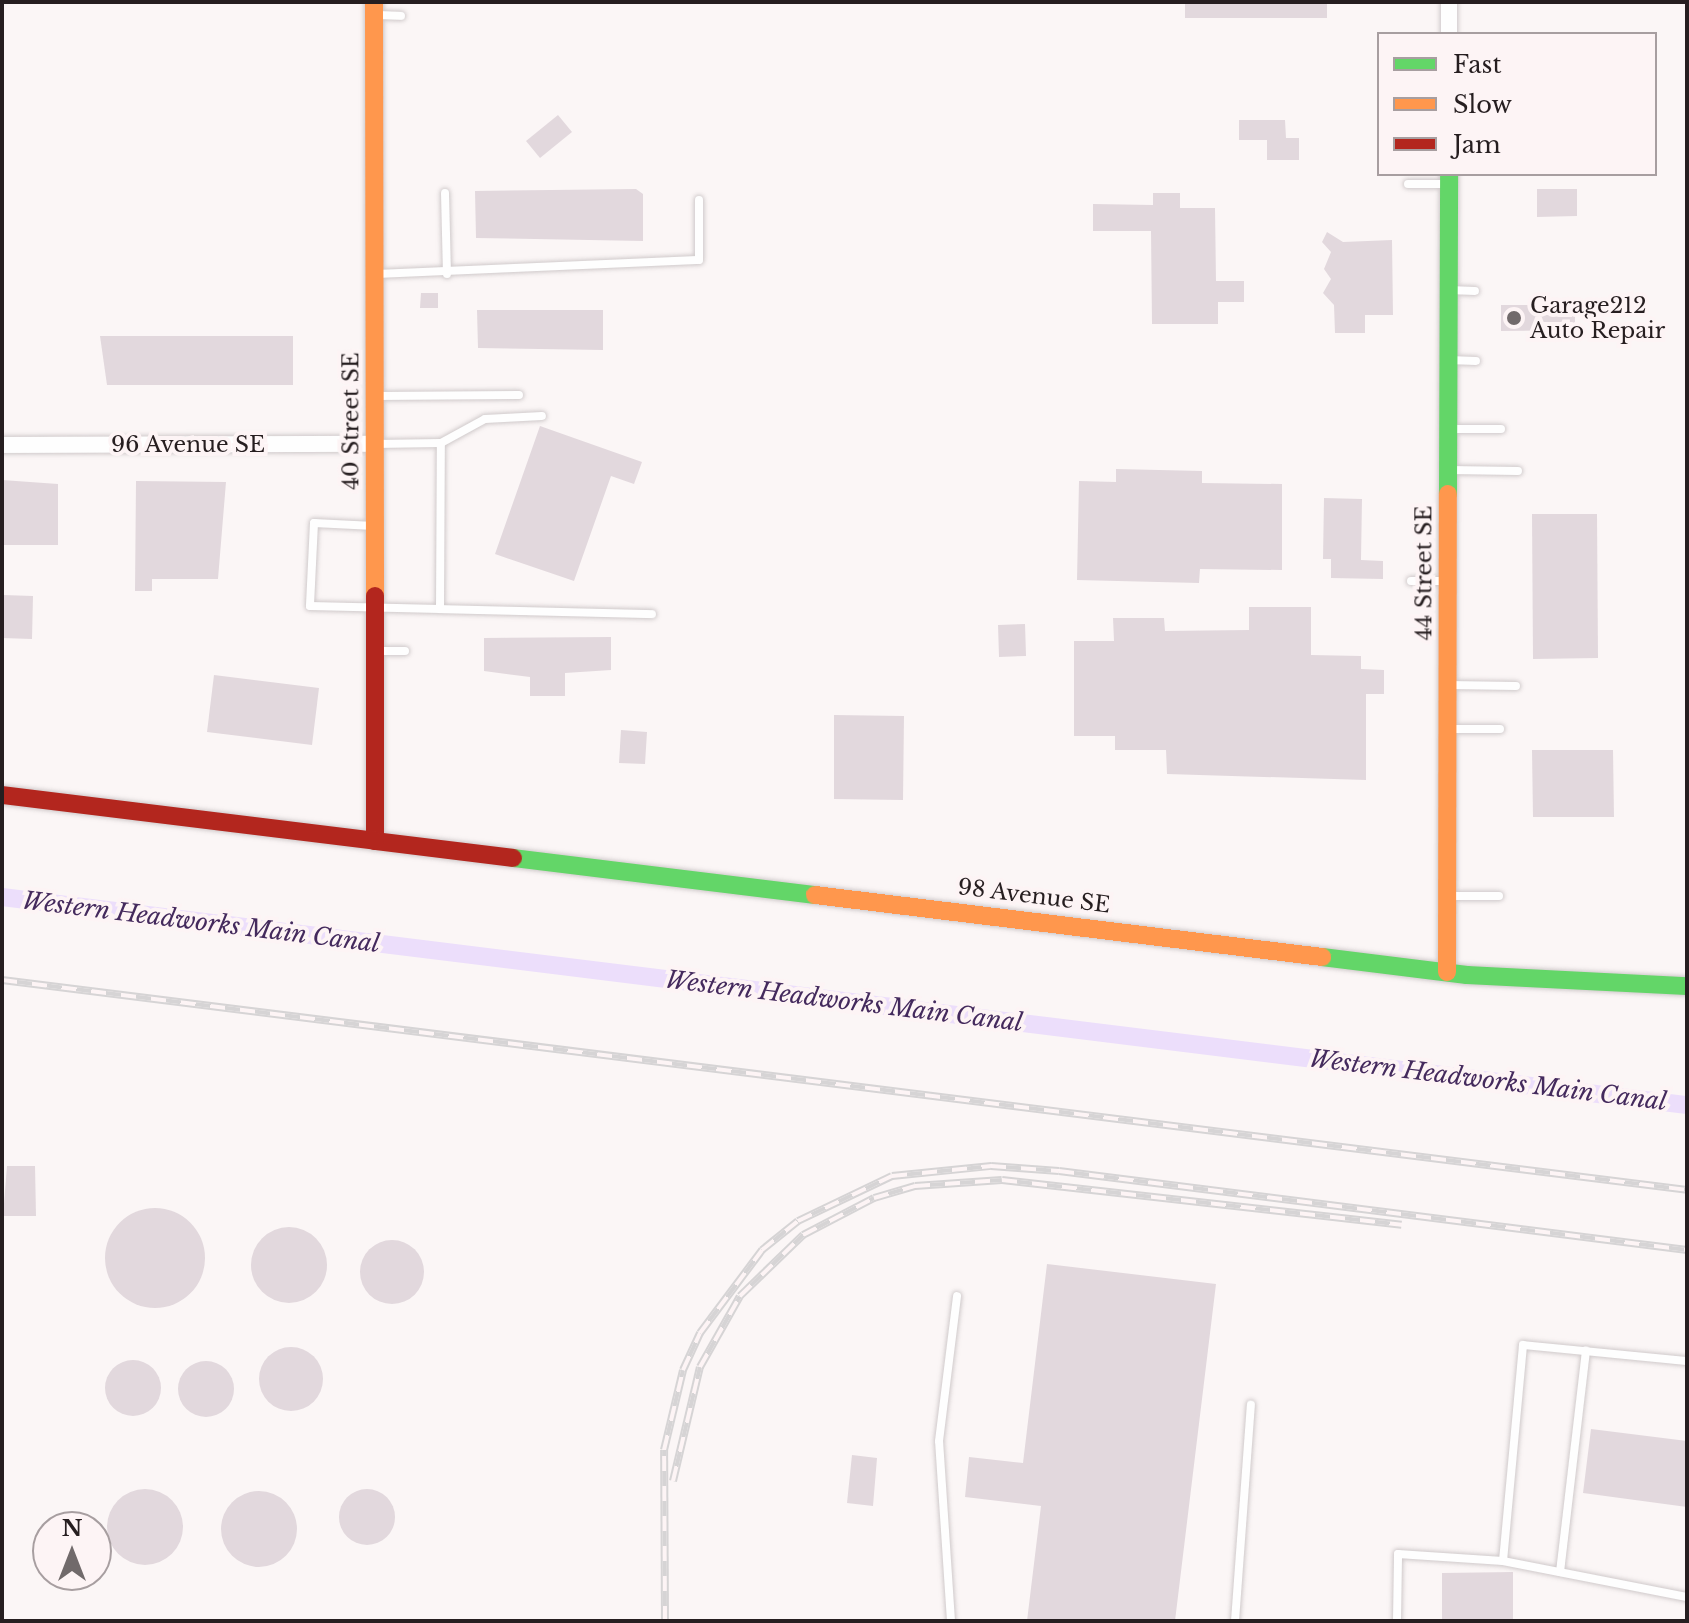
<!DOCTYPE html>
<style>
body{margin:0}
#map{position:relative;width:1689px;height:1623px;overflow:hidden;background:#fbf6f6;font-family:"Libre Baskerville",serif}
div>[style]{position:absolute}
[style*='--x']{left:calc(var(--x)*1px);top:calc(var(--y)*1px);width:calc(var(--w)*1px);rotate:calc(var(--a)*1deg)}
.canal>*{height:18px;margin:-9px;padding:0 9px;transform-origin:9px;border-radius:9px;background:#ecdefb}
.building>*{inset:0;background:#e2d8dd}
.round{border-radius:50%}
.roads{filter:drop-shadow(0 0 2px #d0cacb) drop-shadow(0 0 2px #d0cacb)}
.lane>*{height:8px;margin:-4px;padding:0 4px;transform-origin:4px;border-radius:4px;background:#fefefe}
.street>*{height:16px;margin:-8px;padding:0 8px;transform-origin:8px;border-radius:8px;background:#fefefe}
.fast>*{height:18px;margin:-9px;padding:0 9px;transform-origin:9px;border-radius:9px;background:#63d668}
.slow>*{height:18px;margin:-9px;padding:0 9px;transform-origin:9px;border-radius:9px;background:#ff974d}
.jam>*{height:18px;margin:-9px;padding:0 9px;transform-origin:9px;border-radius:9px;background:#b3261e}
.rail>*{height:8px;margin-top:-4px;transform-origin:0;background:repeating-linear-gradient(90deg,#fdf4f5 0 15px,#d6d4d5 0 30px);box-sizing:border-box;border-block:2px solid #d6d4d5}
.dots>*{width:22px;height:22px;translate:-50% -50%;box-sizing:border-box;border:4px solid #fdf4f5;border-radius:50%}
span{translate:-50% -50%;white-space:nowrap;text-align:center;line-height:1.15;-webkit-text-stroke:8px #fdf4f5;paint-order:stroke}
.poi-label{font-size:22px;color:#261e20}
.left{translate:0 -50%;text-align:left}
.street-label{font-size:22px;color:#261e20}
.water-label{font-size:24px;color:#442a5d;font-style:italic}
.frame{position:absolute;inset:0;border:4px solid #261e20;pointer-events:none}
.legend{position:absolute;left:1377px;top:32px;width:280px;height:144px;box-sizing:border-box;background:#fdf4f5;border:2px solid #a79ea0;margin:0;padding:10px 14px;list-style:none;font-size:24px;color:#261e20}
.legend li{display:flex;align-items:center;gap:16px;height:40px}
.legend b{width:40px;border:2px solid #a79ea0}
.north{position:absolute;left:32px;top:1511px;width:80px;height:80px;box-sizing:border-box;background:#fdf4f5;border:2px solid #a79ea0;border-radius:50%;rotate:0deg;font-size:22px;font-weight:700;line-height:32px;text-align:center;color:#261e20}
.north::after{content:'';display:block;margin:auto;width:28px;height:36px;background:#716a6b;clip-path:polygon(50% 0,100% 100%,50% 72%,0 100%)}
</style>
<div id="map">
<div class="canal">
<div style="--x:2;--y:897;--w:1698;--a:7.04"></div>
</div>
<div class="building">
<div style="clip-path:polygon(1185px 2px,1327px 2px,1327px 18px,1185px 18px)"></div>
<div style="clip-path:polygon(558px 115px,572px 132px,540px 158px,526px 141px)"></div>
<div style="clip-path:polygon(1239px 120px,1285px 120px,1286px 138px,1299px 138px,1299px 160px,1267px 160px,1267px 140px,1239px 140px)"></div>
<div style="clip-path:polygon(636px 189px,643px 194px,643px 241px,476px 238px,475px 191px)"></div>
<div style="clip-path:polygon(1537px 189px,1577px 189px,1577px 216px,1537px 217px)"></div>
<div style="clip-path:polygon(1153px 193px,1180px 193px,1180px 208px,1215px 208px,1216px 281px,1244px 281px,1244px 302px,1218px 302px,1218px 324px,1152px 324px,1151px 231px,1093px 231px,1093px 204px,1153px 205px)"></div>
<div style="clip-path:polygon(1327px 232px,1343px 242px,1392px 240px,1393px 315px,1365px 315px,1365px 333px,1335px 333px,1334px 305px,1323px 293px,1331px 279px,1324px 269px,1331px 252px,1322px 242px)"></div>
<div style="clip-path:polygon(421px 293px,438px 293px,438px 308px,420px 308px)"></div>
<div style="clip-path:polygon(1501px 305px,1575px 305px,1575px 330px,1501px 331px)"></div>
<div style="clip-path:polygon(477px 310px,603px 310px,603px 350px,478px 348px)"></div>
<div style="clip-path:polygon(100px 336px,293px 336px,293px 385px,107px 385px)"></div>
<div style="clip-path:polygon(540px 426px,642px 462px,634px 484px,611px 476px,574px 581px,495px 554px)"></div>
<div style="clip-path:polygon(1116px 469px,1202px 471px,1202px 483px,1282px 484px,1282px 570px,1200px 569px,1199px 583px,1077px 580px,1079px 481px,1116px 482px)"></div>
<div style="clip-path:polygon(2px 480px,58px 484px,58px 545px,2px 545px)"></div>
<div style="clip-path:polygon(136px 481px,226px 482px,218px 579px,152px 579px,152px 591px,135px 591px)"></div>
<div style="clip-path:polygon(1324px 498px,1362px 499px,1361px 560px,1383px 561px,1383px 579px,1331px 578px,1331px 559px,1323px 559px)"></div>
<div style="clip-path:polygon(1532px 514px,1597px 514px,1598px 658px,1533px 659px)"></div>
<div style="clip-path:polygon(3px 595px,33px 596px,32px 639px,2px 638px)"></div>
<div style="clip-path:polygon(1249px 607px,1311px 607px,1311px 655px,1361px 656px,1361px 669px,1384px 670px,1384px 694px,1366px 694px,1366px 780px,1167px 774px,1166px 750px,1115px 750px,1115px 736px,1074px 736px,1074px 641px,1114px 641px,1113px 618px,1164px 618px,1165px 631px,1249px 630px)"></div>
<div style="clip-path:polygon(1025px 624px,1026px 656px,999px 657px,998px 625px)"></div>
<div style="clip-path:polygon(611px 637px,611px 670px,565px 673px,565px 696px,530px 696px,530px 677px,484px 671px,484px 638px)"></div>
<div style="clip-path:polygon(214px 675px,319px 688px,312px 745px,207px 732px)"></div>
<div style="clip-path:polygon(834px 715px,904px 716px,903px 800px,834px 799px)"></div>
<div style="clip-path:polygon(621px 730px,647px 732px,645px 764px,619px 763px)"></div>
<div style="clip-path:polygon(1532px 750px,1613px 750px,1614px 817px,1533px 817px)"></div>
<div style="clip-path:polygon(7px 1166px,35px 1166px,36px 1216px,3px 1216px)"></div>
<div class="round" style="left:105px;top:1208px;width:100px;height:100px"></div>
<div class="round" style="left:251px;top:1227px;width:76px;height:76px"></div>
<div class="round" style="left:360px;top:1240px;width:64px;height:64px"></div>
<div style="clip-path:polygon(1047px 1264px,1216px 1284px,1175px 1621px,1027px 1621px,1041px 1506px,965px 1497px,969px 1457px,1023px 1463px)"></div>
<div class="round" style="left:259px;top:1347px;width:64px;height:64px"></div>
<div class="round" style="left:105px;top:1360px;width:56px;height:56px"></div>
<div class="round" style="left:178px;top:1361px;width:56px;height:56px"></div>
<div style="clip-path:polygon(1591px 1429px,1687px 1441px,1687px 1507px,1583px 1493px)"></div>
<div style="clip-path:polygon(852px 1455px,877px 1458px,873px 1506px,847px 1503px)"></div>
<div class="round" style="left:107px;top:1489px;width:76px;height:76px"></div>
<div class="round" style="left:339px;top:1489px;width:56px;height:56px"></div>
<div class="round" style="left:221px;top:1491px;width:76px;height:76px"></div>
<div style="clip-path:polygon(1513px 1572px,1513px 1621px,1442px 1621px,1442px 1573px)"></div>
</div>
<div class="roads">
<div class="lane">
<div style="--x:375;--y:15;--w:26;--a:2"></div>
<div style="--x:1408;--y:184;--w:40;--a:0"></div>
<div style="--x:445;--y:193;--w:81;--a:88.6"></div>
<div style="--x:375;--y:274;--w:324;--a:-2.5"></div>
<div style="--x:699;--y:260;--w:60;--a:-90"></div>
<div style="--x:1449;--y:290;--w:26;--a:2"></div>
<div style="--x:1449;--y:360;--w:27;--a:2"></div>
<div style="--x:375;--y:396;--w:144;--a:-0.4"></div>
<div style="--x:1449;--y:429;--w:52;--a:0"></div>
<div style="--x:375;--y:444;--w:66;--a:-0.9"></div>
<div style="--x:441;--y:443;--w:50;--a:-28.6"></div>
<div style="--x:485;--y:419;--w:57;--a:-3"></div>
<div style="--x:1449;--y:470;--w:69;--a:0.8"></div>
<div style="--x:374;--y:526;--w:60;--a:-177.1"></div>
<div style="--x:314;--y:523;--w:83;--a:92.8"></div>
<div style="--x:310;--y:606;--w:130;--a:1.3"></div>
<div style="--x:440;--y:609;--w:166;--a:-89.7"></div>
<div style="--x:1411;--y:581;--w:36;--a:0"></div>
<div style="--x:440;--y:609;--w:212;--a:1.4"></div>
<div style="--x:376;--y:651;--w:29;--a:0"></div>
<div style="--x:1449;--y:685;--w:67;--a:0.9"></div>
<div style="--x:1448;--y:729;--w:52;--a:0"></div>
<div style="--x:1448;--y:896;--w:51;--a:0"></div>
<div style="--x:1503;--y:1561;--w:187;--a:11.1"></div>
<div style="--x:1560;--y:1572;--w:223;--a:-83.3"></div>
<div style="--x:951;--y:1621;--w:180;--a:-93.8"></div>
<div style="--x:939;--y:1441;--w:146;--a:-82.9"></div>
<div style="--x:1235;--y:1621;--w:217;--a:-85.8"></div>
<div style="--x:1397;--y:1621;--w:67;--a:-89.1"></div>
<div style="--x:1398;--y:1554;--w:105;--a:3.8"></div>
<div style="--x:1503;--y:1561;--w:217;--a:-84.7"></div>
<div style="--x:1523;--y:1345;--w:165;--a:5.6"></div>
</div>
<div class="street">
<div style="--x:1449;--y:34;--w:32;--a:-90"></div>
<div style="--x:2;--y:445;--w:373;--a:-0.2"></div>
</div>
<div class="fast">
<div style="--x:1448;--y:494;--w:320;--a:-89.8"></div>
<div style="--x:513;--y:858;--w:304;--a:7"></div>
<div style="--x:1322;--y:957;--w:146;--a:7.1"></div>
<div style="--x:1467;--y:975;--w:220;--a:2.9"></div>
</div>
<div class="slow">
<div style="--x:374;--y:2;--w:594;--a:89.9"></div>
<div style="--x:815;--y:895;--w:511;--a:6.97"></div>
<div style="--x:1447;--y:972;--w:478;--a:-89.9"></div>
</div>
<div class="jam">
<div style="--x:375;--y:596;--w:245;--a:90"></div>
<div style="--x:375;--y:841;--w:139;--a:7"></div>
<div style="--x:2;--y:795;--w:376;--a:7"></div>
</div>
</div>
<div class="rail">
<div style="--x:2;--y:980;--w:1698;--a:7.1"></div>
<div style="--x:673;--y:1481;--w:117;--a:-76.7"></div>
<div style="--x:700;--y:1367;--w:81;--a:-60.6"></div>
<div style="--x:740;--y:1296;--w:88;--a:-44.1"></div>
<div style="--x:803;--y:1235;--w:80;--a:-27.5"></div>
<div style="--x:874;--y:1198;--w:43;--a:-16.3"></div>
<div style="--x:915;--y:1186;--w:87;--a:-3.9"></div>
<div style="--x:1002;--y:1180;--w:402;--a:6.4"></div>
<div style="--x:665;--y:1621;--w:171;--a:-90.3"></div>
<div style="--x:664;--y:1450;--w:82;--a:-76.6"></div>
<div style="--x:683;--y:1370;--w:41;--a:-65.3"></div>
<div style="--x:700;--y:1333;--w:104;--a:-53.2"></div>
<div style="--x:762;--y:1250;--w:46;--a:-38.9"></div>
<div style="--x:798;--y:1221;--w:104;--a:-25.6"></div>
<div style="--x:892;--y:1176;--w:100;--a:-5.8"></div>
<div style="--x:991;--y:1166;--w:68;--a:4.2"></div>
<div style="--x:1059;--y:1171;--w:633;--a:7.17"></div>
</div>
<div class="dots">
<div style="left:1514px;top:318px;background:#716a6b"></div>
</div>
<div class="poi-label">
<span class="left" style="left:1530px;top:318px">Garage212<br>Auto Repair</span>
</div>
<div class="street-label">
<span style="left:351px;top:421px;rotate:-90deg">40 Street SE</span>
<span style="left:188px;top:445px">96 Avenue SE</span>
<span style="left:1424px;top:573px;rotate:-90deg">44 Street SE</span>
<span style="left:1034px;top:896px;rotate:7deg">98 Avenue SE</span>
</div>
<div class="water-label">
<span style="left:201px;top:922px;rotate:7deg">Western Headworks Main Canal</span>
<span style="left:844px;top:1001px;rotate:7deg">Western Headworks Main Canal</span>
<span style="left:1488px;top:1080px;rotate:7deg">Western Headworks Main Canal</span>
</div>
<div class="frame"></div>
<ul class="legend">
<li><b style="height:10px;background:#63d668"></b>Fast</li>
<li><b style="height:10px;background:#ff974d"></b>Slow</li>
<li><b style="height:10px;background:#b3261e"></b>Jam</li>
</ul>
<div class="north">N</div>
</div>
